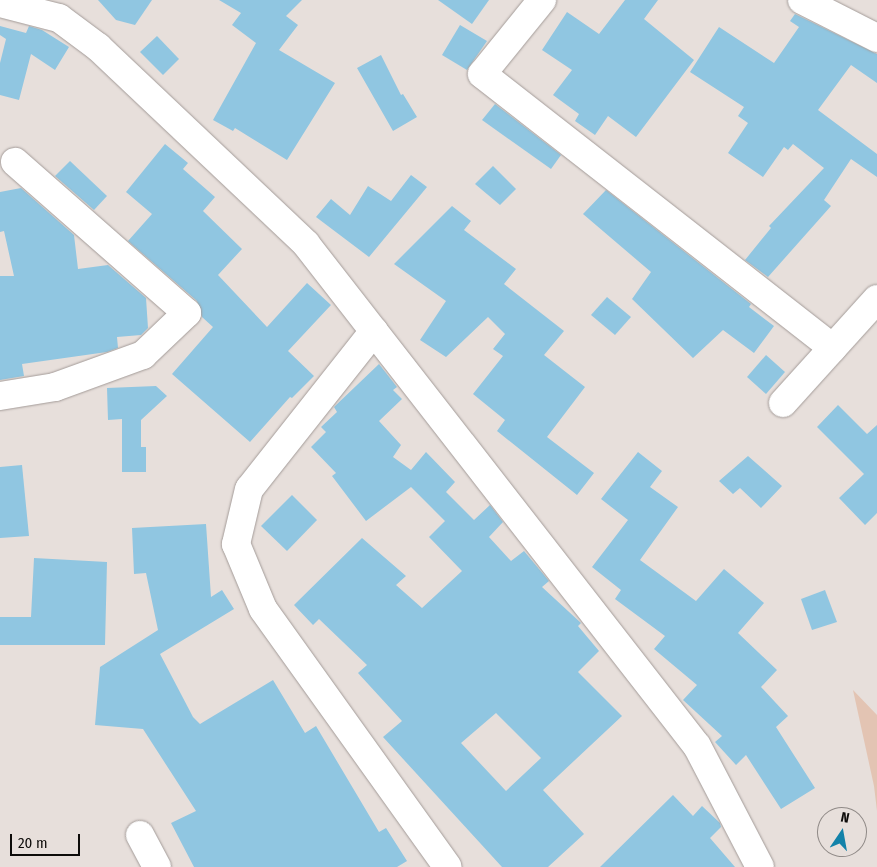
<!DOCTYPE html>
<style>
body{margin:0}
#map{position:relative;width:877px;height:867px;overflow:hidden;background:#e7dfdb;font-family:"Fira Sans Condensed",sans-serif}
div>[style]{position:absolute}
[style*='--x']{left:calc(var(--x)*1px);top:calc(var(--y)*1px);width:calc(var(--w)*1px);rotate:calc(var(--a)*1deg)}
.green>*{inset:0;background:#e3c4b3}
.building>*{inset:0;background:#90c6e1}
.roads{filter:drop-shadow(0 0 1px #a39b98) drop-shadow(0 0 1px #a39b98)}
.minor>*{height:28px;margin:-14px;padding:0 14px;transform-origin:14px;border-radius:14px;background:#fff}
span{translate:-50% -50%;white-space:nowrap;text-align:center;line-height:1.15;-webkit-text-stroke:4px #e7dfdb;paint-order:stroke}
.north{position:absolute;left:817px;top:807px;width:50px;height:50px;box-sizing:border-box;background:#e7dfdb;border:1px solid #908a87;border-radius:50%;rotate:12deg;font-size:14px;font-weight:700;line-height:20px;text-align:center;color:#0d0b09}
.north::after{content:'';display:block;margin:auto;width:18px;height:22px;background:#1382a9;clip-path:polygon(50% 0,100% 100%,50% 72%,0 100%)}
.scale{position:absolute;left:10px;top:834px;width:70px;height:22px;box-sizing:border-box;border:2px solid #0d0b09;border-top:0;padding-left:6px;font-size:15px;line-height:18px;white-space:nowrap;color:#0d0b09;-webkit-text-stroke:4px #e7dfdb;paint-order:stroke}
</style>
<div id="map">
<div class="green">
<div style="clip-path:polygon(853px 690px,877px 715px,877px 811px,874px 786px)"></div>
</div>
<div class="building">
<div style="clip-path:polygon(98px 0,152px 0,135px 25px,116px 20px)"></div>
<div style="clip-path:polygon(219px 0,302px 0,286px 16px,298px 25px,279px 50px,335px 83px,287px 160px,235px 128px,233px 131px,213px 120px,256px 43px,232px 25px,241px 13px)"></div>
<div style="clip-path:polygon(438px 0,489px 0,472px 24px)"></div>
<div style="clip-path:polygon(625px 0,658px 0,644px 19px,694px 60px,636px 137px,608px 116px,595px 135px,575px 121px,579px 114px,553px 95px,572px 70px,542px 50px,567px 12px,599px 34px)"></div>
<div style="clip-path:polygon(795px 14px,877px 54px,877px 83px,851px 65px,818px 110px,877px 154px,877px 177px,851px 159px,824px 200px,831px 206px,768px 277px,745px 260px,771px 228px,769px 226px,824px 168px,793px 144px,788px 150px,784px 147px,763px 177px,728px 153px,748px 123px,738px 116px,744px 107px,690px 72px,719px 27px,774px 63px,799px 27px,790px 21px)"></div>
<div style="clip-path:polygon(460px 25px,487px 41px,467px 70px,442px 55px)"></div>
<div style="clip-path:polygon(0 26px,26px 33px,29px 26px,42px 30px,69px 47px,55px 70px,31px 54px,19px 100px,0 95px,0 63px,6px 39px,0 35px)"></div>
<div style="clip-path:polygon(157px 36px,179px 59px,163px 75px,140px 52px)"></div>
<div style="clip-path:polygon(381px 55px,401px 95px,403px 94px,417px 117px,393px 131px,357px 68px)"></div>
<div style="clip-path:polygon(495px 104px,561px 155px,551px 169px,482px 120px)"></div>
<div style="clip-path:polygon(165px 144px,188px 163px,183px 169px,215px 197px,203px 211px,242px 249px,218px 275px,267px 327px,307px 283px,331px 305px,288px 351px,314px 376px,292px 398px,290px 397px,250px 442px,172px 374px,213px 327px,202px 317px,197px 301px,128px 241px,152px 214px,126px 192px)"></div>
<div style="clip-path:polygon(70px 161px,107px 196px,94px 210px,55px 176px)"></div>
<div style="clip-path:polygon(493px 166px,516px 189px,500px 205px,475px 184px)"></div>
<div style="clip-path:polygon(411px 175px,427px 187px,369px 257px,316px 217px,331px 199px,350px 215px,368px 186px,391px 201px)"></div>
<div style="clip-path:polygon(21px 188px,74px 235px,78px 269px,108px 265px,146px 298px,148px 328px,141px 335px,117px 337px,118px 348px,107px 352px,22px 364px,24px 376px,0 380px,0 276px,14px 276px,4px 231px,0 232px,0 192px)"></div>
<div style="clip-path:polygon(606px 190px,751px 304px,749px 307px,774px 326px,754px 353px,723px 330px,693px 358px,632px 299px,651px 272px,583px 214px)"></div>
<div style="clip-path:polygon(452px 206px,471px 221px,464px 230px,516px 269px,504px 284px,564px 331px,544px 355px,585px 387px,547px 437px,594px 473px,577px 495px,497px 431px,505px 420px,473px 394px,503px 356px,493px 349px,505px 334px,488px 317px,446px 357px,420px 340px,446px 301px,394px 264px)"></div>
<div style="clip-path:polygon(607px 297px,631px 317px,615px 335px,591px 315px)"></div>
<div style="clip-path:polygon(766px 355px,785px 372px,766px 394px,747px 377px)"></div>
<div style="clip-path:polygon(evenodd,379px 364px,397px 387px,393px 390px,402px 399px,379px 421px,401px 445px,393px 457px,411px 470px,426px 452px,455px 482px,446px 492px,474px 520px,490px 505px,503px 522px,489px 537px,511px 561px,524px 551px,549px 581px,542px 587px,581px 623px,578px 626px,599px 651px,578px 672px,622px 716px,543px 790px,584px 834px,548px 867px,502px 867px,383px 737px,402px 721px,358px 673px,367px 665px,319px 619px,313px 625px,294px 605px,362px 538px,406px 576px,396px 585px,422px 608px,462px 571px,429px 537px,445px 521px,411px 487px,366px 521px,332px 476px,336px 473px,311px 447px,326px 432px,321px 427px,337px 412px,334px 407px,379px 364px,496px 713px,541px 758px,506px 791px,461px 743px,496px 713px)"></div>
<div style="clip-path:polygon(156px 386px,167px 396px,141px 420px,141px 447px,146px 447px,146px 472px,122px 472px,122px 419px,108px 420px,107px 388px)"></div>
<div style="clip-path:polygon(838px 405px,867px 434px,877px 425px,877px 513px,865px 525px,839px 498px,864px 474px,817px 427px)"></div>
<div style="clip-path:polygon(638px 452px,662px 471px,650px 487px,678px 507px,640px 560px,696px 601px,724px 569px,764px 603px,738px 633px,777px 670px,761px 687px,788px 716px,776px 727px,815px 788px,781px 809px,746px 755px,736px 765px,715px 742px,722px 736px,683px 700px,697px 685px,654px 649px,665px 636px,615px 599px,621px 590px,592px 567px,628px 520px,601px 499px)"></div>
<div style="clip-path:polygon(748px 456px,782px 486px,761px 508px,740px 488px,733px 494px,719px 481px)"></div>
<div style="clip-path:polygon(22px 465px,29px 536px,0 538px,0 467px)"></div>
<div style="clip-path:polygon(292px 495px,317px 520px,287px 551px,261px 526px)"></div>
<div style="clip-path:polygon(206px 524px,211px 597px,222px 590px,234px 609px,160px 654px,193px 717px,200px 724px,273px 680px,305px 733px,316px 726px,379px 832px,386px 828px,407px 861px,397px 867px,194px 867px,171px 823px,196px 811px,143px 729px,95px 725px,100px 667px,158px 630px,146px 573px,134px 574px,132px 528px)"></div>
<div style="clip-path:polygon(34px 558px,107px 562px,105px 645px,0 645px,0 617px,31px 617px)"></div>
<div style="clip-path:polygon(825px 590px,837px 622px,812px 630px,801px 599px)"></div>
<div style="clip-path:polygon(673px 795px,693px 816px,702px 806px,720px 823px,721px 827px,710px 838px,735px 867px,600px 867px)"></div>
</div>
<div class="roads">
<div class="minor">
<div style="--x:542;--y:0;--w:95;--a:129"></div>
<div style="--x:482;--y:74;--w:445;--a:38"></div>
<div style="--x:802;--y:0;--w:84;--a:26.9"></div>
<div style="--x:0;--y:3;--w:61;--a:14.3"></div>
<div style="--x:59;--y:18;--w:49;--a:36.6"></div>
<div style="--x:98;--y:47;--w:286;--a:43.4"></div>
<div style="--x:306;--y:244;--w:636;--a:52.09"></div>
<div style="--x:697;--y:746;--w:136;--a:62.5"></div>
<div style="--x:374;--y:331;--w:201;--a:128.3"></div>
<div style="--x:249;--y:489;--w:57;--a:103.3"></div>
<div style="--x:236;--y:544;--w:70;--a:67.4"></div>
<div style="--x:263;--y:609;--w:317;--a:54.4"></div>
<div style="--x:0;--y:396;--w:56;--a:-9.3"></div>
<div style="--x:55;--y:387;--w:94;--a:-20"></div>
<div style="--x:143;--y:355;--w:61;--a:-43.7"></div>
<div style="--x:187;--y:313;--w:229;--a:-138.7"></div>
<div style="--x:783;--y:403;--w:140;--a:-47.9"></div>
<div style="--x:140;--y:835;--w:36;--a:62"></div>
</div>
</div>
<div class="north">N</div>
<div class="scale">20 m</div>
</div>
